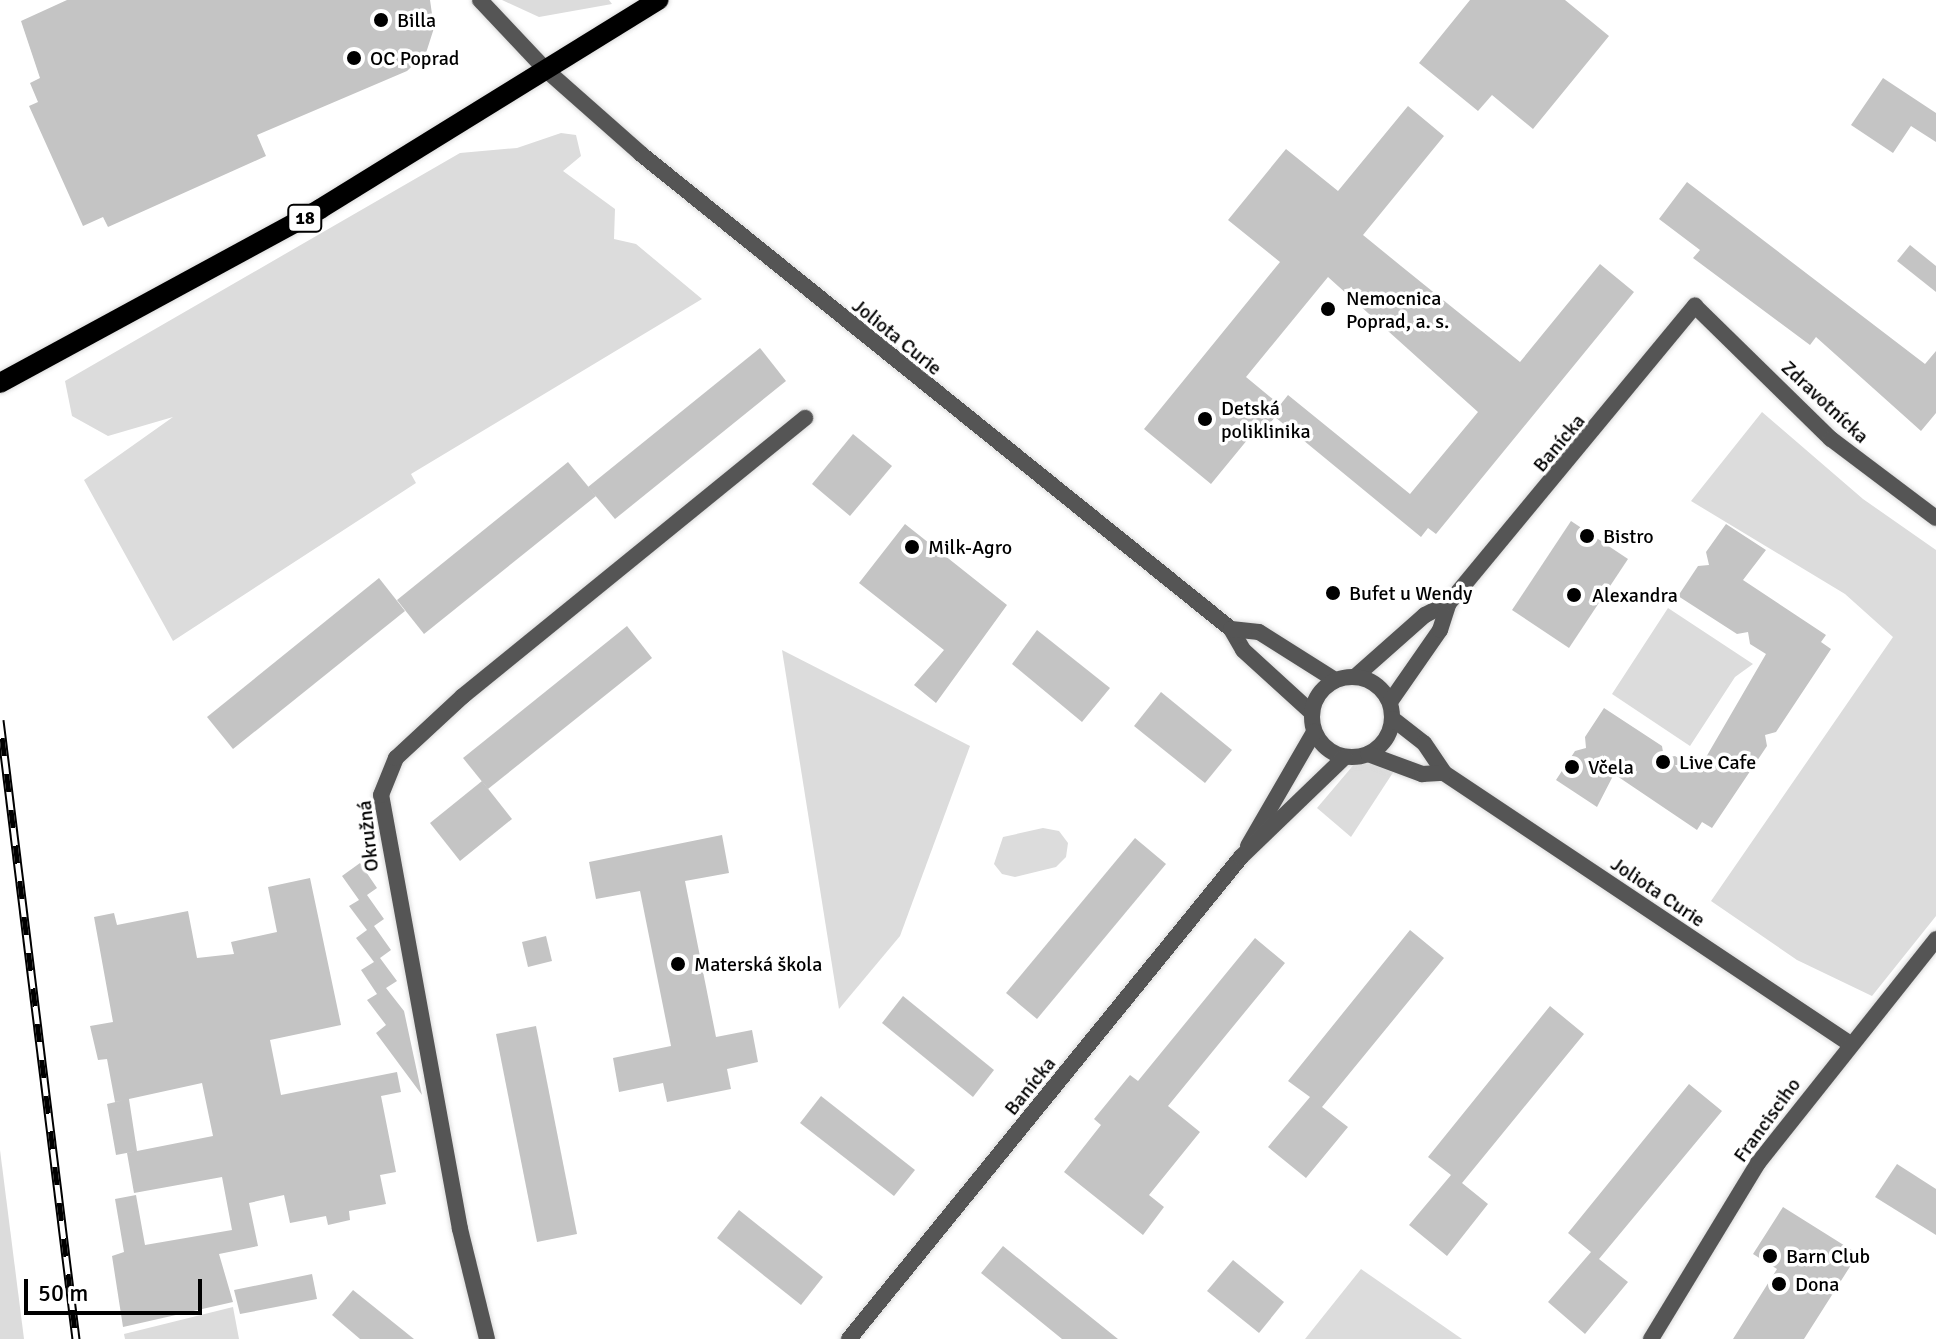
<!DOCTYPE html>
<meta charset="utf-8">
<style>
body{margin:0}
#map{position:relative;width:1936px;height:1339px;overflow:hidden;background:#fff;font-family:Signika,sans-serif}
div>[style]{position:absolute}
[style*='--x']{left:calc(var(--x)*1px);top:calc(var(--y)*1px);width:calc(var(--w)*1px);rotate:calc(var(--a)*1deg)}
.green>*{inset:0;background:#dcdcdc}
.building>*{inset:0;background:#c4c4c4}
.roads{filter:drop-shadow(0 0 2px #dbdbdb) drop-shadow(0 0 2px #dbdbdb)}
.street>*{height:16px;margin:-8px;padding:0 8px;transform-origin:8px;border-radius:8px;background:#555}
.street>.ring{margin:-8px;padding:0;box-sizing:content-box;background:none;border:16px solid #555;border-radius:50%}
.primary>*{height:20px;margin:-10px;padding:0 10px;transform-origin:10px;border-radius:10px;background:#000}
.rail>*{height:9px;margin-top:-4.5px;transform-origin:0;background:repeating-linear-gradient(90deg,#fff 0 18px,#000 0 36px);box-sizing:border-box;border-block:2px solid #000}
.dots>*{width:22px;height:22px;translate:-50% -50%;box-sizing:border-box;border:4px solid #fff;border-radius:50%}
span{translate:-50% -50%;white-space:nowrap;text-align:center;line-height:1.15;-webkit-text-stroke:7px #fff;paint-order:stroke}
.shield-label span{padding:2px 6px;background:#fff;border:2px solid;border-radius:6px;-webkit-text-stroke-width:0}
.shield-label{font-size:18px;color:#000;font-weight:700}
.poi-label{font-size:20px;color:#000}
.left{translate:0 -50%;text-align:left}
.street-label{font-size:20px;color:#000}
.scale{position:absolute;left:24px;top:1279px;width:178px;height:36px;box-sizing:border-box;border:4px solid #000;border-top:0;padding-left:10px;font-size:24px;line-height:28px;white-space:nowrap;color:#000;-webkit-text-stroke:6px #fff;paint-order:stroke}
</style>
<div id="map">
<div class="green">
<div style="clip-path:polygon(502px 0,609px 0,612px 4px,539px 17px)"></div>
<div style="clip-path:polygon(561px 133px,576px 135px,581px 156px,563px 171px,615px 209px,614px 239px,636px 244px,702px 299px,411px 474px,416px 483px,173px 641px,84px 480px,173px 417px,108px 436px,72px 416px,65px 381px,460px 153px,517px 148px)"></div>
<div style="clip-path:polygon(1762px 412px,1863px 499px,1936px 550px,1936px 916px,1872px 996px,1797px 960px,1711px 901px,1893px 637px,1845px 594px,1691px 501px)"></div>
<div style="clip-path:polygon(1668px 608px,1753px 664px,1735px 677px,1690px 746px,1612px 694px)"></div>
<div style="clip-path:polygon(782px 650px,970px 746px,900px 936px,839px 1009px)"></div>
<div style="clip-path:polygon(1373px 758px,1394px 771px,1351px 837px,1317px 808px,1356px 762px)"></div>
<div style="clip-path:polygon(1043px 828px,1059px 831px,1068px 843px,1066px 857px,1056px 867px,1015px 877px,1002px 874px,994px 864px,1003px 837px)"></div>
<div style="clip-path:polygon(0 1150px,24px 1339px,0 1339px)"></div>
<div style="clip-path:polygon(1361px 1269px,1462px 1339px,1305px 1339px)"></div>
<div style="clip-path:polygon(233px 1307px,239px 1339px,125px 1339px,124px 1334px)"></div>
</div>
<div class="building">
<div style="clip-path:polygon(67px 0,430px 0,434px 28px,426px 53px,407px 71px,257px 135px,266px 156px,108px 227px,103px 217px,83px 226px,29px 106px,38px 102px,30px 83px,40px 78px,21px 21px)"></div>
<div style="clip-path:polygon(1470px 0,1565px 0,1609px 36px,1533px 129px,1492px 95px,1478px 111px,1419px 63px)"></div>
<div style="clip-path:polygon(1883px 78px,1936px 113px,1936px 142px,1911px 126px,1893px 153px,1851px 125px)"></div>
<div style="clip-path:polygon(evenodd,1408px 106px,1444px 136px,1363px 235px,1401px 266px,1520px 362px,1600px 264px,1634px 292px,1436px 534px,1428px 528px,1421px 537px,1275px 417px,1262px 433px,1257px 428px,1211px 484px,1144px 429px,1280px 262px,1228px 220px,1286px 149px,1338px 191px,1408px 106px,1328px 277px,1478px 412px,1410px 494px,1288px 395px,1280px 405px,1246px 377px,1328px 277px)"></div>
<div style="clip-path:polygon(1687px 182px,1925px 364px,1936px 351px,1936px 413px,1921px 431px,1816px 337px,1810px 345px,1693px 258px,1700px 250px,1659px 219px)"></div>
<div style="clip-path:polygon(1910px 245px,1936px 266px,1936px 292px,1897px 261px)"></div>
<div style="clip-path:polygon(760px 348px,786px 381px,615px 519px,588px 487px)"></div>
<div style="clip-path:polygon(853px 434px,892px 466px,850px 516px,812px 484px)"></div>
<div style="clip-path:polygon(568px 462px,596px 496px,424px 634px,397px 600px)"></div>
<div style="clip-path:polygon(1571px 521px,1628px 559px,1569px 648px,1512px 610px)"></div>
<div style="clip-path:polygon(905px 524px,1007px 605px,936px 703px,914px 685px,944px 650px,859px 583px)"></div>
<div style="clip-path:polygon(1726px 524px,1766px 550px,1743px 580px,1826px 635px,1821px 642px,1831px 649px,1776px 732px,1765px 735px,1767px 746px,1712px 828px,1702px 822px,1697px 830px,1614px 774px,1597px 807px,1556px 780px,1575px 751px,1586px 748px,1585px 737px,1604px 708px,1662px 746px,1664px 758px,1675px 756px,1698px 771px,1766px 654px,1750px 644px,1748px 632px,1737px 634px,1678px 596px,1698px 566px,1709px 565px,1706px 552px)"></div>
<div style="clip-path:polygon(379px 578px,405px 611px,233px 749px,207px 717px)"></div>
<div style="clip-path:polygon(627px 626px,652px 658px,488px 789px,463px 758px)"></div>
<div style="clip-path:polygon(1037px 630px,1110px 688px,1082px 722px,1012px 664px)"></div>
<div style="clip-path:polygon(1161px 692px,1232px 750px,1205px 783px,1134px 726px)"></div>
<div style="clip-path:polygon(482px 781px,512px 819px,460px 861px,430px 823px)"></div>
<div style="clip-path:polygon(722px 835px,729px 873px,685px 881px,716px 1037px,752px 1030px,758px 1062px,727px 1069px,731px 1089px,667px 1102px,663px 1083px,619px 1092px,613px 1058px,671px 1046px,640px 891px,596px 899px,589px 862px)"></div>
<div style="clip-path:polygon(1135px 838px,1166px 864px,1037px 1019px,1006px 993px)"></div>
<div style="clip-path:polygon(360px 863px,377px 888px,367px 895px,384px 919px,374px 926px,391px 950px,380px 958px,397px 981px,386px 988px,404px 1011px,422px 1095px,376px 1033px,386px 1025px,367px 1000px,377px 994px,361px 970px,374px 962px,356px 938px,367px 930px,349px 906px,359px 900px,342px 876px)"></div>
<div style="clip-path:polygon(evenodd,310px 878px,341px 1025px,270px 1040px,281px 1095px,397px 1072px,401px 1092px,381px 1096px,396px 1172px,380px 1175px,386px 1204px,349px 1211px,350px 1220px,328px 1225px,326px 1216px,290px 1223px,284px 1195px,249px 1203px,258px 1246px,219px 1254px,233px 1302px,123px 1327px,112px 1256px,124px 1252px,115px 1199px,136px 1195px,145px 1245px,232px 1230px,222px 1177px,134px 1193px,127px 1153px,137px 1151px,116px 1155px,107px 1104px,124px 1100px,115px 1102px,107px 1059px,98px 1060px,90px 1026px,113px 1022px,94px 917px,114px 913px,117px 925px,188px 911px,197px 958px,234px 954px,231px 942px,277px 932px,268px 887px,310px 878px,202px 1083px,213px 1136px,137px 1151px,129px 1099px,202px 1083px)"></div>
<div style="clip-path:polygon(1410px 930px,1444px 958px,1322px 1107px,1348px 1127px,1306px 1178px,1268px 1147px,1310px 1097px,1288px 1081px)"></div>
<div style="clip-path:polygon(546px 936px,552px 961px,528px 967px,522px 942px)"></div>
<div style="clip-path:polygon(1255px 938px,1285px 963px,1168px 1106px,1200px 1132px,1149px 1195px,1164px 1207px,1143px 1235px,1064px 1172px,1101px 1125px,1094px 1119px,1130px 1075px,1138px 1081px)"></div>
<div style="clip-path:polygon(903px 996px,994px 1070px,973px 1097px,882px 1023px)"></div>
<div style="clip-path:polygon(1550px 1006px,1584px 1034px,1462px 1183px,1488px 1204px,1447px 1256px,1409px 1225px,1451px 1175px,1428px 1157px)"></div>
<div style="clip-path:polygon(536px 1026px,577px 1234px,537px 1242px,496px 1034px)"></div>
<div style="clip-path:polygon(1689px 1084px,1722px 1111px,1599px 1259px,1628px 1282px,1585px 1334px,1548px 1302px,1591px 1252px,1568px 1233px)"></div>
<div style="clip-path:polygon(821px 1096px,915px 1170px,894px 1196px,800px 1123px)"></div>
<div style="clip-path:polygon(1897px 1164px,1936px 1189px,1936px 1235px,1875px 1197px)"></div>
<div style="clip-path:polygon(1783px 1207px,1858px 1254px,1804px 1339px,1733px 1339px,1777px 1269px,1753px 1254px)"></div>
<div style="clip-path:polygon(739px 1210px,823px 1277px,801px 1305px,717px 1238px)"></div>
<div style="clip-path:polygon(1003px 1246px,1067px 1298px,1118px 1339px,1062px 1339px,981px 1273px)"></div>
<div style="clip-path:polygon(1233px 1260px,1284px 1302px,1259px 1333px,1207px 1291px)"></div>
<div style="clip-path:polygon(312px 1274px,317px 1299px,240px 1314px,234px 1290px)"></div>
<div style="clip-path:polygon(353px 1290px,414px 1339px,360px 1339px,332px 1315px)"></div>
</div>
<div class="roads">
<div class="street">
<div style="--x:480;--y:0;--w:95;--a:46.7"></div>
<div style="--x:545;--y:69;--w:128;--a:41.5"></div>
<div style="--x:641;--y:154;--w:757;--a:38.84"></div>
<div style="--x:1231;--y:629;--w:24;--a:60"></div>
<div style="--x:1243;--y:650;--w:93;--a:42.4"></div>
<div style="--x:1231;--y:629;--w:28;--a:6"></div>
<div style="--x:1259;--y:632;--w:90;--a:32.3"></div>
<div style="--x:1356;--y:676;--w:92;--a:-41.5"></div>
<div style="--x:1425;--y:615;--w:27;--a:-27"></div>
<div class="ring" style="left:1312px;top:677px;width:64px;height:64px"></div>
<div style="--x:1390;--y:702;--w:88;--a:-55.2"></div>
<div style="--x:1440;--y:630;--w:28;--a:-72"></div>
<div style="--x:1449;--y:603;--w:386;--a:-50.4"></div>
<div style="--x:1695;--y:306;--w:190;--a:44.4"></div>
<div style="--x:1831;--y:439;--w:131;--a:37"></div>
<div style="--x:1393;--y:719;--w:39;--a:38"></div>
<div style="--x:1424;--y:743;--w:36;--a:56"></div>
<div style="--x:1444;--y:773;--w:488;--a:33.7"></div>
<div style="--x:1368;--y:754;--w:58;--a:20.3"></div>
<div style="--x:1422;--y:774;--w:22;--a:-3"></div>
<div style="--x:1248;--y:846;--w:132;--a:-59.9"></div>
<div style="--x:487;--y:1339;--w:113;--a:-103.8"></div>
<div style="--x:460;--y:1229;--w:441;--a:-100.3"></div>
<div style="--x:381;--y:795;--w:40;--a:-68"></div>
<div style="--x:396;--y:758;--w:91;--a:-42.8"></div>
<div style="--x:463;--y:696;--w:441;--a:-39.1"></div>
<div style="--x:849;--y:1339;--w:621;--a:-50.88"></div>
<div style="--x:1241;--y:857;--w:144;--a:-43.9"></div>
<div style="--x:1651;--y:1339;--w:206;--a:-58.7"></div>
<div style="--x:1758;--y:1163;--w:286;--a:-51.5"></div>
</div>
<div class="primary">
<div style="--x:0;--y:383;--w:364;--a:-28.5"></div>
<div style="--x:320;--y:209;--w:398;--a:-31.7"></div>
</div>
</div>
<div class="rail">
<div style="--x:0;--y:720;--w:624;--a:83"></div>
</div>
<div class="dots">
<div style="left:381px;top:20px;background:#000"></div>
<div style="left:354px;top:58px;background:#000"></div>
<div style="left:1328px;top:309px;background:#000"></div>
<div style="left:1205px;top:419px;background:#000"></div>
<div style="left:1587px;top:536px;background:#000"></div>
<div style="left:912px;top:547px;background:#000"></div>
<div style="left:1333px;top:593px;background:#000"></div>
<div style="left:1574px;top:595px;background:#000"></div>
<div style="left:1663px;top:762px;background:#000"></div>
<div style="left:1572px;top:767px;background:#000"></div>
<div style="left:678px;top:964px;background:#000"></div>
<div style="left:1770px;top:1256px;background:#000"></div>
<div style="left:1779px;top:1284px;background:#000"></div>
</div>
<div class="shield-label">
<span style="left:305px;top:218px">18</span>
</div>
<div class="poi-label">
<span class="left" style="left:397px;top:20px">Billa</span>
<span class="left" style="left:370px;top:58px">OC Poprad</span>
<span class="left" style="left:1346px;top:310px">Nemocnica<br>Poprad, a. s.</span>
<span class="left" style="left:1221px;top:420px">Detská<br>poliklinika</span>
<span class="left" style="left:1603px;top:536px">Bistro</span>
<span class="left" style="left:928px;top:547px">Milk-Agro</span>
<span class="left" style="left:1349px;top:593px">Bufet u Wendy</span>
<span class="left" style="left:1592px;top:595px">Alexandra</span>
<span class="left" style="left:1679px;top:762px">Live Cafe</span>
<span class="left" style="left:1588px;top:767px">Včela</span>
<span class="left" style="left:694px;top:964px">Materská škola</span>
<span class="left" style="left:1786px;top:1256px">Barn Club</span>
<span class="left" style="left:1795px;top:1284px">Dona</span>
</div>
<div class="street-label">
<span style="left:897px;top:337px;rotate:39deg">Joliota Curie</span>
<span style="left:1825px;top:402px;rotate:43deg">Zdravotnícka</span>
<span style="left:1559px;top:443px;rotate:-50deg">Banícka</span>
<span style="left:368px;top:836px;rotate:-96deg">Okružná</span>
<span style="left:1658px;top:892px;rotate:34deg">Joliota Curie</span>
<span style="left:1030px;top:1086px;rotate:-51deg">Banícka</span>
<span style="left:1767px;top:1120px;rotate:-54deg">Francisciho</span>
</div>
<div class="scale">50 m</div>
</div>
